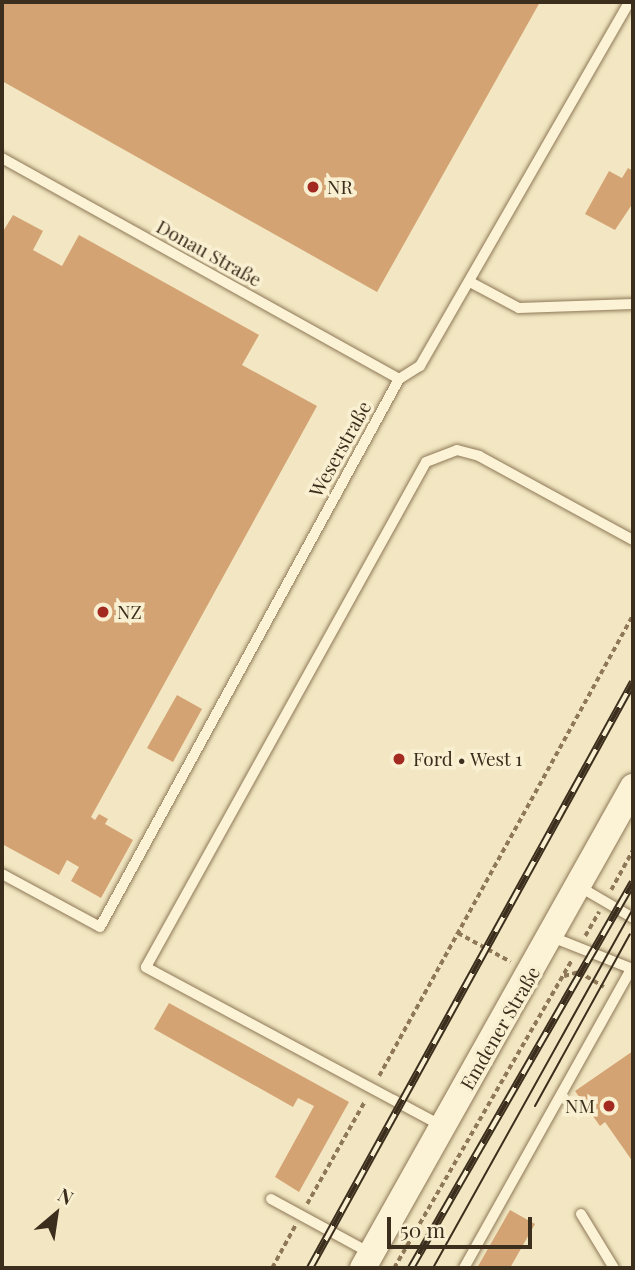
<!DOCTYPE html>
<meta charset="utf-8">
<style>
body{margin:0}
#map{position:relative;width:635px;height:1270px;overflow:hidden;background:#f2e7c2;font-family:"Playfair Display",serif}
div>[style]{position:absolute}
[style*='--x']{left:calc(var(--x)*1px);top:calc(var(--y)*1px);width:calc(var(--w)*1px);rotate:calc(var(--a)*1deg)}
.building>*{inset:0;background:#d4a374}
.path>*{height:3.5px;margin-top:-1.75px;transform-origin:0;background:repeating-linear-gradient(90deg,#8e7857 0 5px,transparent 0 8.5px)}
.roads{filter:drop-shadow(0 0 2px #8e7857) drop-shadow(0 0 2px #8e7857)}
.service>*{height:10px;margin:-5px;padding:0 5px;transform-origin:5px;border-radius:5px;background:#fcf3d6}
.tertiary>*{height:26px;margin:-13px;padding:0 13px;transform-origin:13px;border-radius:13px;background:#fcf3d6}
.tram>*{height:2px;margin:-1px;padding:0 1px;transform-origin:1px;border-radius:1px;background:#3c2e1d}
.rail>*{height:8px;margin-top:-4px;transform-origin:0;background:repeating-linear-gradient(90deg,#f9f0d2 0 16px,#3c2e1d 0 32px);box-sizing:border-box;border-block:2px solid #3c2e1d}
.dots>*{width:19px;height:19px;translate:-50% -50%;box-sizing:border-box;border:4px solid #f9f0d2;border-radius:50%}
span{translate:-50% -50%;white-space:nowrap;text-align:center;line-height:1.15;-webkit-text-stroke:7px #f9f0d2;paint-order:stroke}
.poi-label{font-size:19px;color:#3c2e1d}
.left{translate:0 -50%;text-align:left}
.right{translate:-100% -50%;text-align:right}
.street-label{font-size:19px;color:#3c2e1d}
.frame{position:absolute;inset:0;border:4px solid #3c2e1d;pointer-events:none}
.north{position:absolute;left:21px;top:1179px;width:70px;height:70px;-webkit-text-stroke:5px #f9f0d2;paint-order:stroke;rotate:29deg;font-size:19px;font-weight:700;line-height:28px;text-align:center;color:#3c2e1d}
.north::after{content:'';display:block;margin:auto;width:24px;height:32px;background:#3c2e1d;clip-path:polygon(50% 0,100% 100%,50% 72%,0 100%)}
.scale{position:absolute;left:387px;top:1217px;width:145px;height:32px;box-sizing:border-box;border:4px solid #3c2e1d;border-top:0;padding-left:9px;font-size:21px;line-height:24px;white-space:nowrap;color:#3c2e1d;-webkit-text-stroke:5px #f9f0d2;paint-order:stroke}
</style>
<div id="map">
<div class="building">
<div style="clip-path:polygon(2px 2px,540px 2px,377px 292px,2px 81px)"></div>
<div style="clip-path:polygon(628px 168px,633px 171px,633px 203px,615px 230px,585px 214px,609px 171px,622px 178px)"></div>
<div style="clip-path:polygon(13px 215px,43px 231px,33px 250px,62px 266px,79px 235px,259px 335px,242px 365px,317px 406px,91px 817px,95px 820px,99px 814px,108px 819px,105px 824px,133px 840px,101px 898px,71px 881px,79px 867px,67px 860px,59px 875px,2px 844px,2px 233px)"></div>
<div style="clip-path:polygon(177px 695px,202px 709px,173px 762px,147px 748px)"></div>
<div style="clip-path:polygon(169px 1003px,349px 1102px,299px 1192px,275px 1177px,314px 1106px,298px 1098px,293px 1107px,154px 1029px)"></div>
<div style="clip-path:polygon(633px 1051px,633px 1162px,605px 1122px,600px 1126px,575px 1091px)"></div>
<div style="clip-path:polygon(510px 1210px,535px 1224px,510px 1268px,477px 1268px)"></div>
</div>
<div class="path">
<div style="--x:611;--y:890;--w:46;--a:-61.2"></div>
<div style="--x:458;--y:933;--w:60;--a:28.7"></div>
<div style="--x:585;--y:936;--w:28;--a:-60"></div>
<div style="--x:564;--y:976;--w:16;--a:-15"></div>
<div style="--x:579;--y:972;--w:29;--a:31"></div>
<div style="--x:379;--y:1076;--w:526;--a:-61.15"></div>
<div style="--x:307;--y:1204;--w:118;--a:-60.6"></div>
<div style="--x:272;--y:1268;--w:48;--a:-61.3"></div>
<div style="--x:394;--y:1268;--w:354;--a:-60"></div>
</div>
<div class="roads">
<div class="service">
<div style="--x:2;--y:158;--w:454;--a:29.1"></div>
<div style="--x:470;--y:282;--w:55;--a:28"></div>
<div style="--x:519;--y:308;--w:114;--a:-2"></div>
<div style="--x:2;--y:874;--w:111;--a:28.4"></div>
<div style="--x:100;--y:927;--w:624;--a:-61.38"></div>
<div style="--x:399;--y:379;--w:25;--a:-32"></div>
<div style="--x:420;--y:366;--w:420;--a:-60.1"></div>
<div style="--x:580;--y:887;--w:61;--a:30.3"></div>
<div style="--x:552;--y:937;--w:87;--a:21.6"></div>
<div style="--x:442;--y:1126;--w:336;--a:-151.8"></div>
<div style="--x:146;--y:967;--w:577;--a:-60.99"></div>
<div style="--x:426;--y:462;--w:33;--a:-21"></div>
<div style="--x:457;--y:450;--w:23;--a:15"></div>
<div style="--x:479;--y:456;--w:175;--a:28.6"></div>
<div style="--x:271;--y:1199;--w:115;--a:28.6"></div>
<div style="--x:581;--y:1214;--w:63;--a:58.6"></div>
<div style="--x:464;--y:1268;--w:342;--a:-60.8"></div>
</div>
<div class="tertiary">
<div style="--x:363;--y:1268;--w:552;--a:-60.69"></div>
</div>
</div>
<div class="tram">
<div style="--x:535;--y:1106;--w:196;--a:-61.1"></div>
<div style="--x:433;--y:1268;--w:411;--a:-60.9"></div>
</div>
<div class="rail">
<div style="--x:310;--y:1268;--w:669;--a:-61.14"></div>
<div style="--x:411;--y:1268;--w:445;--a:-60.1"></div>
</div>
<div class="dots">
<div style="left:313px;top:187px;background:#a22a21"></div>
<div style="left:103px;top:612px;background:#a22a21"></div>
<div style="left:399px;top:759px;background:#a22a21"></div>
<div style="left:609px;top:1106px;background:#a22a21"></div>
</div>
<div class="poi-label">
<span class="left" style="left:327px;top:187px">NR</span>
<span class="left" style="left:117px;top:612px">NZ</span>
<span class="left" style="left:413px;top:759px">Ford • West 1</span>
<span class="right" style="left:595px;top:1106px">NM</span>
</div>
<div class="street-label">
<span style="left:209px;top:253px;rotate:29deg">Donau Straße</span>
<span style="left:340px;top:449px;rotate:-61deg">Weserstraße</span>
<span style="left:500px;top:1028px;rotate:-60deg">Emdener Straße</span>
</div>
<div class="frame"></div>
<div class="north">N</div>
<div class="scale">50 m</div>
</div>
